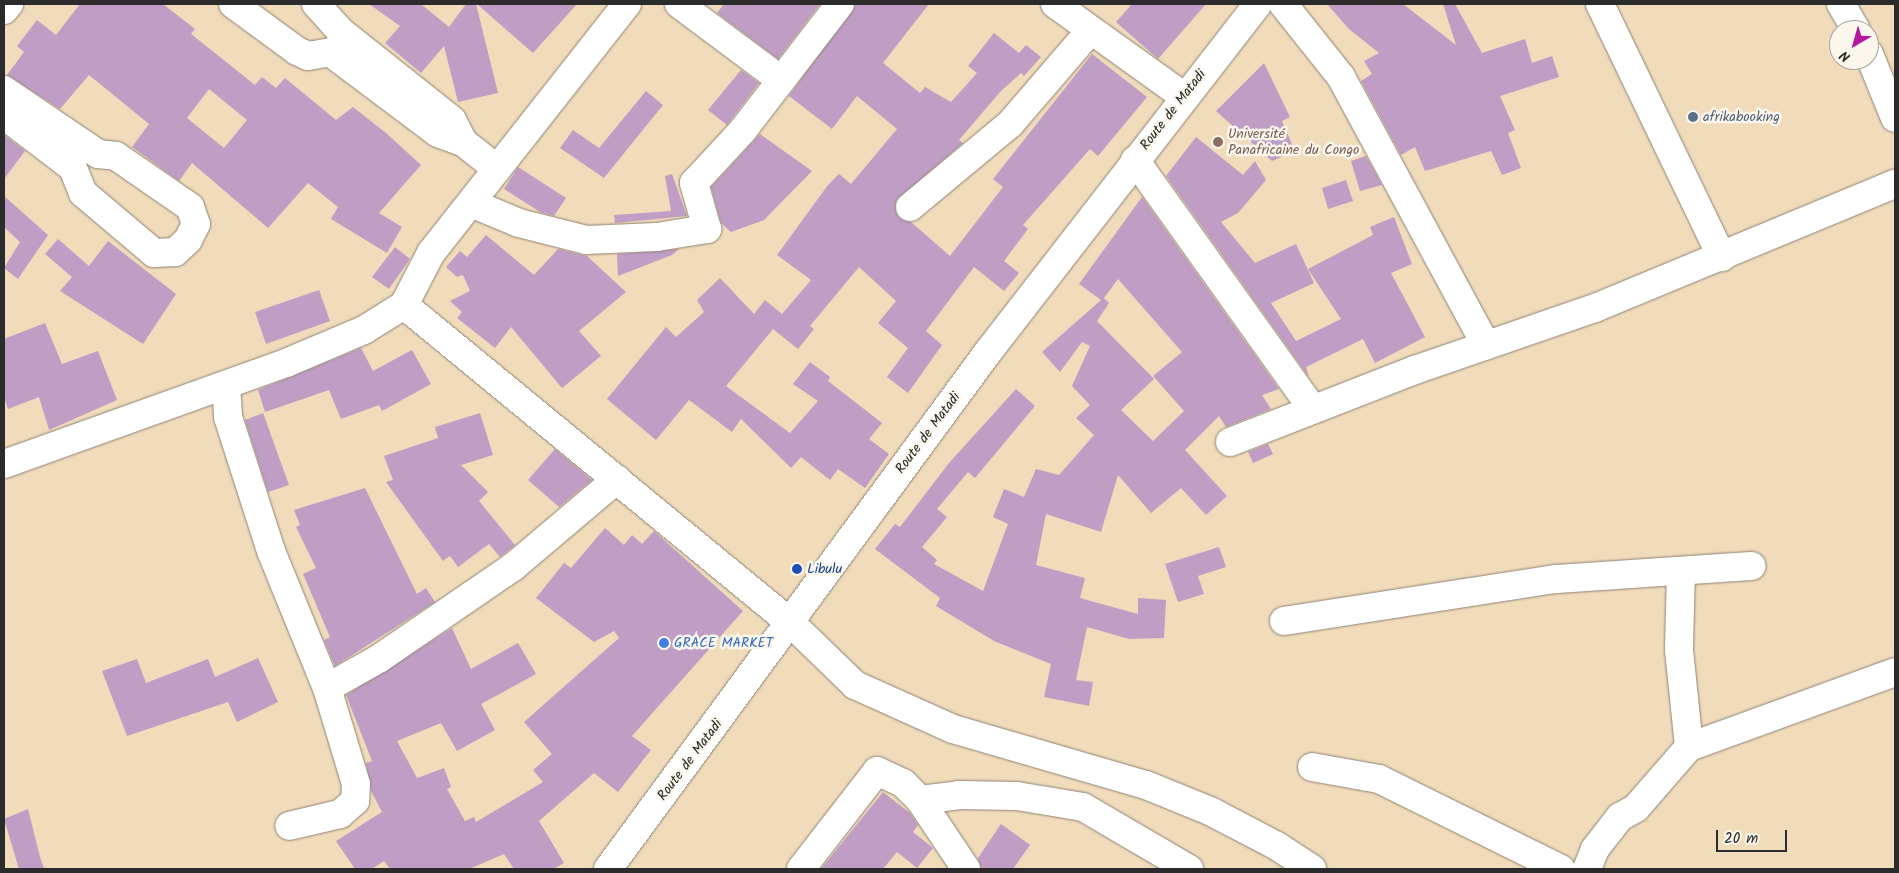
<!DOCTYPE html>
<meta charset="utf-8">
<style>
body{margin:0}
#map{position:relative;width:1899px;height:873px;overflow:hidden;background:#f0dbbb;font-family:Kalam,sans-serif}
div>[style]{position:absolute}
[style*='--x']{left:calc(var(--x)*1px);top:calc(var(--y)*1px);width:calc(var(--w)*1px);rotate:calc(var(--a)*1deg)}
.building>*{inset:0;background:#c09dc5}
.roads{filter:drop-shadow(0 0 1px #8e8373) drop-shadow(0 0 1px #8e8373)}
.minor>*{height:28px;margin:-14px;padding:0 14px;transform-origin:14px;border-radius:14px;background:#fff}
.highway>*{height:28px;margin:-14px;padding:0 14px;transform-origin:14px;border-radius:14px;background:#fff}
.dots>*{width:14px;height:14px;translate:-50% -50%;box-sizing:border-box;border:2px solid #fbf7ec;border-radius:50%}
span{translate:-50% -50%;white-space:nowrap;text-align:center;line-height:1.15;-webkit-text-stroke:5px #fbf7ec;paint-order:stroke}
.street-label{font-size:14px;color:#2b2b2b}
.service-label{font-size:14px;color:#4e5e75}
.left{translate:0 -50%;text-align:left}
.education-label{font-size:14px;color:#785e54}
.transit-label{font-size:14px;color:#164399}
.shop-label{font-size:14px;color:#366cbe}
.frame{position:absolute;inset:0;border:5px solid #2b2b2b;pointer-events:none}
.north{position:absolute;left:1829px;top:20px;width:50px;height:50px;box-sizing:border-box;background:#fbf7ec;border:1px solid #a8a59f;border-radius:50%;rotate:218deg;font-size:14px;font-weight:700;line-height:20px;text-align:center;color:#2b2b2b}
.north::after{content:'';display:block;margin:auto;width:18px;height:22px;background:#b5179e;clip-path:polygon(50% 0,100% 100%,50% 72%,0 100%)}
.scale{position:absolute;left:1716px;top:830px;width:71px;height:22px;box-sizing:border-box;border:2px solid #2b2b2b;border-top:0;padding-left:6px;font-size:15px;line-height:18px;white-space:nowrap;color:#2b2b2b;-webkit-text-stroke:4px #fbf7ec;paint-order:stroke}
</style>
<div id="map">
<div class="building">
<div style="clip-path:polygon(evenodd,80px 4px,163px 4px,195px 29px,191px 34px,255px 85px,262px 77px,276px 88px,285px 78px,336px 120px,353px 107px,386px 133px,421px 165px,379px 213px,402px 227px,387px 253px,331px 219px,338px 207px,308px 183px,268px 228px,192px 163px,179px 181px,132px 147px,149px 124px,89px 75px,60px 109px,7px 75px,24px 52px,17px 46px,37px 20px,56px 35px,80px 4px,209px 89px,247px 120px,224px 148px,187px 118px,209px 89px)"></div>
<div style="clip-path:polygon(369px 4px,421px 4px,449px 27px,466px 4px,476px 4px,498px 93px,458px 102px,444px 46px,421px 73px,385px 43px,400px 26px)"></div>
<div style="clip-path:polygon(477px 4px,577px 4px,533px 53px)"></div>
<div style="clip-path:polygon(724px 4px,820px 4px,778px 59px,717px 13px)"></div>
<div style="clip-path:polygon(855px 4px,929px 4px,883px 63px,920px 93px,925px 87px,951px 102px,977px 73px,968px 66px,994px 33px,1019px 53px,1026px 45px,1041px 57px,1024px 76px,1021px 73px,1000px 92px,959px 140px,963px 143px,896px 201px,898px 217px,911px 222px,950px 256px,1003px 187px,993px 179px,1092px 54px,1147px 97px,1098px 156px,1090px 149px,1023px 225px,1028px 229px,1004px 261px,1019px 273px,1004px 291px,974px 267px,926px 331px,942px 345px,908px 393px,887px 377px,908px 348px,878px 323px,896px 301px,859px 267px,810px 326px,814px 329px,798px 349px,773px 329px,726px 386px,790px 433px,818px 401px,793px 384px,810px 362px,830px 377px,828px 381px,882px 423px,869px 439px,889px 454px,865px 488px,838px 469px,830px 480px,801px 457px,791px 468px,741px 419px,732px 432px,689px 400px,656px 440px,607px 399px,666px 327px,676px 337px,704px 312px,697px 300px,720px 278px,754px 314px,765px 300px,782px 314px,811px 280px,777px 255px,828px 185px,839px 174px,851px 184px,897px 129px,857px 96px,832px 129px,789px 96px)"></div>
<div style="clip-path:polygon(1132px 4px,1206px 4px,1158px 59px,1116px 22px)"></div>
<div style="clip-path:polygon(1327px 4px,1403px 4px,1456px 45px,1443px 4px,1455px 4px,1482px 53px,1525px 39px,1532px 63px,1552px 56px,1559px 77px,1500px 96px,1515px 130px,1508px 133px,1521px 168px,1502px 175px,1491px 151px,1425px 171px,1415px 147px,1401px 155px,1361px 81px,1372px 74px,1364px 61px,1379px 53px,1349px 29px)"></div>
<div style="clip-path:polygon(1264px 63px,1290px 117px,1282px 121px,1295px 151px,1272px 161px,1216px 111px)"></div>
<div style="clip-path:polygon(741px 70px,759px 83px,727px 125px,708px 110px)"></div>
<div style="clip-path:polygon(646px 91px,663px 105px,604px 178px,560px 148px,573px 130px,599px 148px)"></div>
<div style="clip-path:polygon(760px 134px,812px 171px,764px 220px,731px 232px,721px 223px,711px 187px)"></div>
<div style="clip-path:polygon(4px 135px,25px 151px,4px 179px)"></div>
<div style="clip-path:polygon(1196px 137px,1243px 175px,1255px 161px,1266px 180px,1238px 213px,1221px 222px,1255px 263px,1296px 244px,1314px 283px,1271px 303px,1296px 341px,1341px 319px,1308px 269px,1373px 235px,1370px 227px,1394px 217px,1412px 264px,1391px 273px,1425px 337px,1375px 363px,1363px 339px,1306px 367px,1309px 377px,1166px 176px)"></div>
<div style="clip-path:polygon(1366px 156px,1382px 185px,1360px 191px,1351px 161px)"></div>
<div style="clip-path:polygon(518px 167px,566px 198px,554px 216px,540px 212px,504px 189px)"></div>
<div style="clip-path:polygon(672px 174px,687px 216px,615px 223px,614px 215px,671px 211px,665px 176px)"></div>
<div style="clip-path:polygon(1346px 180px,1353px 201px,1328px 209px,1322px 188px)"></div>
<div style="clip-path:polygon(4px 196px,48px 235px,18px 279px,4px 268px,20px 242px,4px 227px)"></div>
<div style="clip-path:polygon(evenodd,1142px 197px,1279px 389px,1262px 395px,1271px 409px,1226px 427px,1219px 416px,1185px 450px,1227px 496px,1206px 515px,1181px 488px,1151px 513px,1118px 475px,1101px 532px,1046px 514px,1036px 565px,1085px 578px,1080px 598px,1138px 614px,1138px 598px,1166px 600px,1164px 638px,1129px 639px,1087px 627px,1076px 680px,1093px 682px,1089px 706px,1044px 697px,1051px 664px,994px 641px,936px 606px,940px 598px,875px 549px,895px 524px,900px 527px,949px 463px,1016px 389px,1035px 406px,975px 478px,968px 472px,937px 509px,947px 517px,922px 547px,937px 560px,934px 564px,983px 591px,1008px 524px,993px 517px,1004px 489px,1024px 497px,1036px 469px,1059px 475px,1094px 435px,1076px 418px,1090px 405px,1072px 386px,1090px 346px,1082px 342px,1060px 372px,1042px 352px,1101px 300px,1079px 284px,1142px 197px,1118px 279px,1182px 352px,1153px 376px,1184px 411px,1153px 441px,1121px 410px,1154px 379px,1097px 321px,1109px 303px,1104px 298px,1118px 279px)"></div>
<div style="clip-path:polygon(486px 235px,534px 275px,558px 249px,587px 256px,626px 292px,579px 331px,601px 356px,562px 388px,511px 327px,495px 348px,457px 318px,462px 312px,450px 301px,470px 291px,463px 275px,457px 277px,446px 267px,460px 251px,467px 257px)"></div>
<div style="clip-path:polygon(58px 239px,89px 266px,108px 241px,176px 294px,143px 344px,60px 291px,72px 277px,45px 254px)"></div>
<div style="clip-path:polygon(395px 247px,410px 259px,389px 289px,372px 277px)"></div>
<div style="clip-path:polygon(679px 249px,672px 255px,618px 276px,617px 254px)"></div>
<div style="clip-path:polygon(319px 290px,330px 321px,266px 344px,255px 312px)"></div>
<div style="clip-path:polygon(45px 323px,62px 364px,98px 351px,117px 400px,49px 430px,39px 397px,8px 409px,4px 396px,4px 339px)"></div>
<div style="clip-path:polygon(361px 348px,373px 371px,412px 350px,431px 384px,382px 411px,379px 405px,341px 419px,329px 390px,265px 412px,258px 390px)"></div>
<div style="clip-path:polygon(263px 413px,289px 485px,268px 492px,245px 420px)"></div>
<div style="clip-path:polygon(480px 413px,493px 455px,461px 465px,488px 492px,479px 501px,515px 545px,500px 557px,489px 544px,458px 567px,450px 556px,443px 561px,386px 482px,393px 480px,384px 456px,438px 438px,435px 427px)"></div>
<div style="clip-path:polygon(1268px 444px,1273px 454px,1253px 463px,1248px 452px)"></div>
<div style="clip-path:polygon(555px 449px,592px 480px,559px 507px,528px 480px)"></div>
<div style="clip-path:polygon(365px 488px,417px 594px,426px 588px,435px 602px,335px 666px,324px 640px,330px 637px,303px 574px,316px 568px,296px 527px,300px 525px,294px 510px)"></div>
<div style="clip-path:polygon(605px 528px,624px 545px,632px 535px,642px 544px,654px 531px,743px 611px,632px 736px,651px 750px,618px 792px,594px 773px,539px 821px,564px 863px,553px 869px,514px 869px,504px 854px,469px 869px,390px 869px,384px 861px,372px 869px,355px 869px,336px 841px,382px 812px,371px 791px,366px 763px,372px 761px,346px 695px,452px 628px,471px 669px,518px 643px,536px 674px,481px 704px,495px 730px,457px 751px,441px 723px,397px 741px,417px 778px,444px 768px,451px 787px,447px 789px,465px 821px,474px 817px,476px 822px,543px 782px,533px 770px,552px 754px,524px 722px,619px 638px,614px 631px,594px 642px,536px 598px,564px 563px,571px 568px)"></div>
<div style="clip-path:polygon(1219px 547px,1226px 567px,1198px 576px,1204px 594px,1178px 602px,1165px 564px)"></div>
<div style="clip-path:polygon(258px 658px,278px 702px,237px 722px,228px 702px,127px 736px,102px 671px,137px 659px,146px 683px,208px 659px,215px 677px)"></div>
<div style="clip-path:polygon(883px 792px,910px 813px,918px 825px,913px 832px,933px 848px,917px 868px,897px 852px,883px 869px,821px 869px)"></div>
<div style="clip-path:polygon(28px 809px,40px 857px,44px 869px,19px 869px,4px 819px)"></div>
<div style="clip-path:polygon(1001px 824px,1030px 845px,1013px 869px,981px 869px,978px 858px)"></div>
</div>
<div class="roads">
<div class="minor">
<div style="--x:233;--y:4;--w:79;--a:36.3"></div>
<div style="--x:297;--y:51;--w:12;--a:24"></div>
<div style="--x:308;--y:56;--w:22;--a:-10"></div>
<div style="--x:330;--y:52;--w:135;--a:36.9"></div>
<div style="--x:438;--y:133;--w:27;--a:20"></div>
<div style="--x:463;--y:142;--w:42;--a:38.2"></div>
<div style="--x:316;--y:4;--w:36;--a:48"></div>
<div style="--x:340;--y:31;--w:143;--a:38.5"></div>
<div style="--x:452;--y:120;--w:25;--a:63"></div>
<div style="--x:679;--y:4;--w:127;--a:36.7"></div>
<div style="--x:1055;--y:4;--w:158;--a:35.7"></div>
<div style="--x:1283;--y:4;--w:93;--a:51.5"></div>
<div style="--x:1341;--y:77;--w:305;--a:61.6"></div>
<div style="--x:1600;--y:4;--w:281;--a:64.3"></div>
<div style="--x:1841;--y:4;--w:30;--a:60"></div>
<div style="--x:4;--y:10;--w:8;--a:-50"></div>
<div style="--x:1869;--y:54;--w:69;--a:67.9"></div>
<div style="--x:4;--y:90;--w:114;--a:34.2"></div>
<div style="--x:98;--y:154;--w:18;--a:6"></div>
<div style="--x:116;--y:156;--w:90;--a:34.6"></div>
<div style="--x:190;--y:207;--w:18;--a:71"></div>
<div style="--x:196;--y:224;--w:18;--a:117"></div>
<div style="--x:188;--y:240;--w:18;--a:137"></div>
<div style="--x:175;--y:252;--w:21;--a:177"></div>
<div style="--x:154;--y:253;--w:93;--a:-139.8"></div>
<div style="--x:83;--y:193;--w:27;--a:-112"></div>
<div style="--x:73;--y:168;--w:87;--a:-142.5"></div>
<div style="--x:1135;--y:160;--w:305;--a:54.5"></div>
<div style="--x:471;--y:203;--w:52;--a:22.6"></div>
<div style="--x:519;--y:223;--w:69;--a:14.2"></div>
<div style="--x:586;--y:240;--w:71;--a:-2.4"></div>
<div style="--x:657;--y:237;--w:51;--a:-9.1"></div>
<div style="--x:707;--y:229;--w:48;--a:-105.8"></div>
<div style="--x:694;--y:183;--w:72;--a:-47.2"></div>
<div style="--x:743;--y:130;--w:159;--a:-52.4"></div>
<div style="--x:910;--y:207;--w:130;--a:-39.7"></div>
<div style="--x:1010;--y:124;--w:123;--a:-49.3"></div>
<div style="--x:404;--y:305;--w:502;--a:39.43"></div>
<div style="--x:792;--y:624;--w:88;--a:44.1"></div>
<div style="--x:855;--y:685;--w:107;--a:24.2"></div>
<div style="--x:953;--y:729;--w:201;--a:16.2"></div>
<div style="--x:1146;--y:785;--w:71;--a:22.2"></div>
<div style="--x:1212;--y:812;--w:73;--a:27.6"></div>
<div style="--x:1277;--y:846;--w:42;--a:33.3"></div>
<div style="--x:226;--y:386;--w:31;--a:86"></div>
<div style="--x:228;--y:417;--w:141;--a:72.2"></div>
<div style="--x:271;--y:551;--w:148;--a:67.8"></div>
<div style="--x:327;--y:688;--w:100;--a:73.2"></div>
<div style="--x:356;--y:784;--w:17;--a:93"></div>
<div style="--x:355;--y:801;--w:20;--a:139"></div>
<div style="--x:340;--y:814;--w:52;--a:166.8"></div>
<div style="--x:1230;--y:442;--w:199;--a:-21.3"></div>
<div style="--x:1415;--y:370;--w:190;--a:-19"></div>
<div style="--x:1595;--y:308;--w:325;--a:-22.5"></div>
<div style="--x:4;--y:464;--w:300;--a:-19.7"></div>
<div style="--x:286;--y:363;--w:85;--a:-22.9"></div>
<div style="--x:364;--y:330;--w:47;--a:-32"></div>
<div style="--x:404;--y:305;--w:59;--a:-62.6"></div>
<div style="--x:431;--y:253;--w:317;--a:-51.8"></div>
<div style="--x:1681;--y:571;--w:79;--a:91.5"></div>
<div style="--x:1679;--y:650;--w:98;--a:84.1"></div>
<div style="--x:1284;--y:621;--w:275;--a:-8.8"></div>
<div style="--x:1556;--y:579;--w:196;--a:-3.8"></div>
<div style="--x:327;--y:688;--w:61;--a:-29.5"></div>
<div style="--x:380;--y:658;--w:161;--a:-34.4"></div>
<div style="--x:513;--y:567;--w:136;--a:-40.2"></div>
<div style="--x:1312;--y:767;--w:68;--a:10.2"></div>
<div style="--x:1379;--y:779;--w:203;--a:26.3"></div>
<div style="--x:920;--y:800;--w:83;--a:56.3"></div>
<div style="--x:801;--y:869;--w:124;--a:-52.2"></div>
<div style="--x:877;--y:771;--w:29;--a:25"></div>
<div style="--x:903;--y:783;--w:24;--a:45"></div>
<div style="--x:920;--y:800;--w:38;--a:-7"></div>
<div style="--x:958;--y:795;--w:59;--a:1"></div>
<div style="--x:1017;--y:796;--w:67;--a:9.5"></div>
<div style="--x:1083;--y:807;--w:123;--a:30.3"></div>
<div style="--x:1587;--y:869;--w:22;--a:-68"></div>
<div style="--x:1595;--y:849;--w:41;--a:-52"></div>
<div style="--x:1620;--y:817;--w:18;--a:-29"></div>
<div style="--x:1636;--y:808;--w:81;--a:-49"></div>
<div style="--x:1689;--y:747;--w:219;--a:-20"></div>
</div>
<div class="highway">
<div style="--x:608;--y:869;--w:642;--a:-53.68"></div>
<div style="--x:988;--y:352;--w:440;--a:-52.2"></div>
</div>
</div>
<div class="dots">
<div style="left:1693px;top:117px;background:#5c6f8a"></div>
<div style="left:1218px;top:142px;background:#8d6e63"></div>
<div style="left:797px;top:569px;background:#1a4fb4"></div>
<div style="left:664px;top:643px;background:#3f7fe0"></div>
</div>
<div class="street-label">
<span style="left:1173px;top:110px;rotate:-52deg">Route de Matadi</span>
<span style="left:928px;top:433px;rotate:-53deg">Route de Matadi</span>
<span style="left:690px;top:760px;rotate:-53deg">Route de Matadi</span>
</div>
<div class="service-label">
<span class="left" style="left:1703px;top:117px">afrikabooking</span>
</div>
<div class="education-label">
<span class="left" style="left:1228px;top:142px">Université<br>Panafricaine du Congo</span>
</div>
<div class="transit-label">
<span class="left" style="left:807px;top:569px">Libulu</span>
</div>
<div class="shop-label">
<span class="left" style="left:674px;top:643px">GRACE MARKET</span>
</div>
<div class="frame"></div>
<div class="north">N</div>
<div class="scale">20 m</div>
</div>
